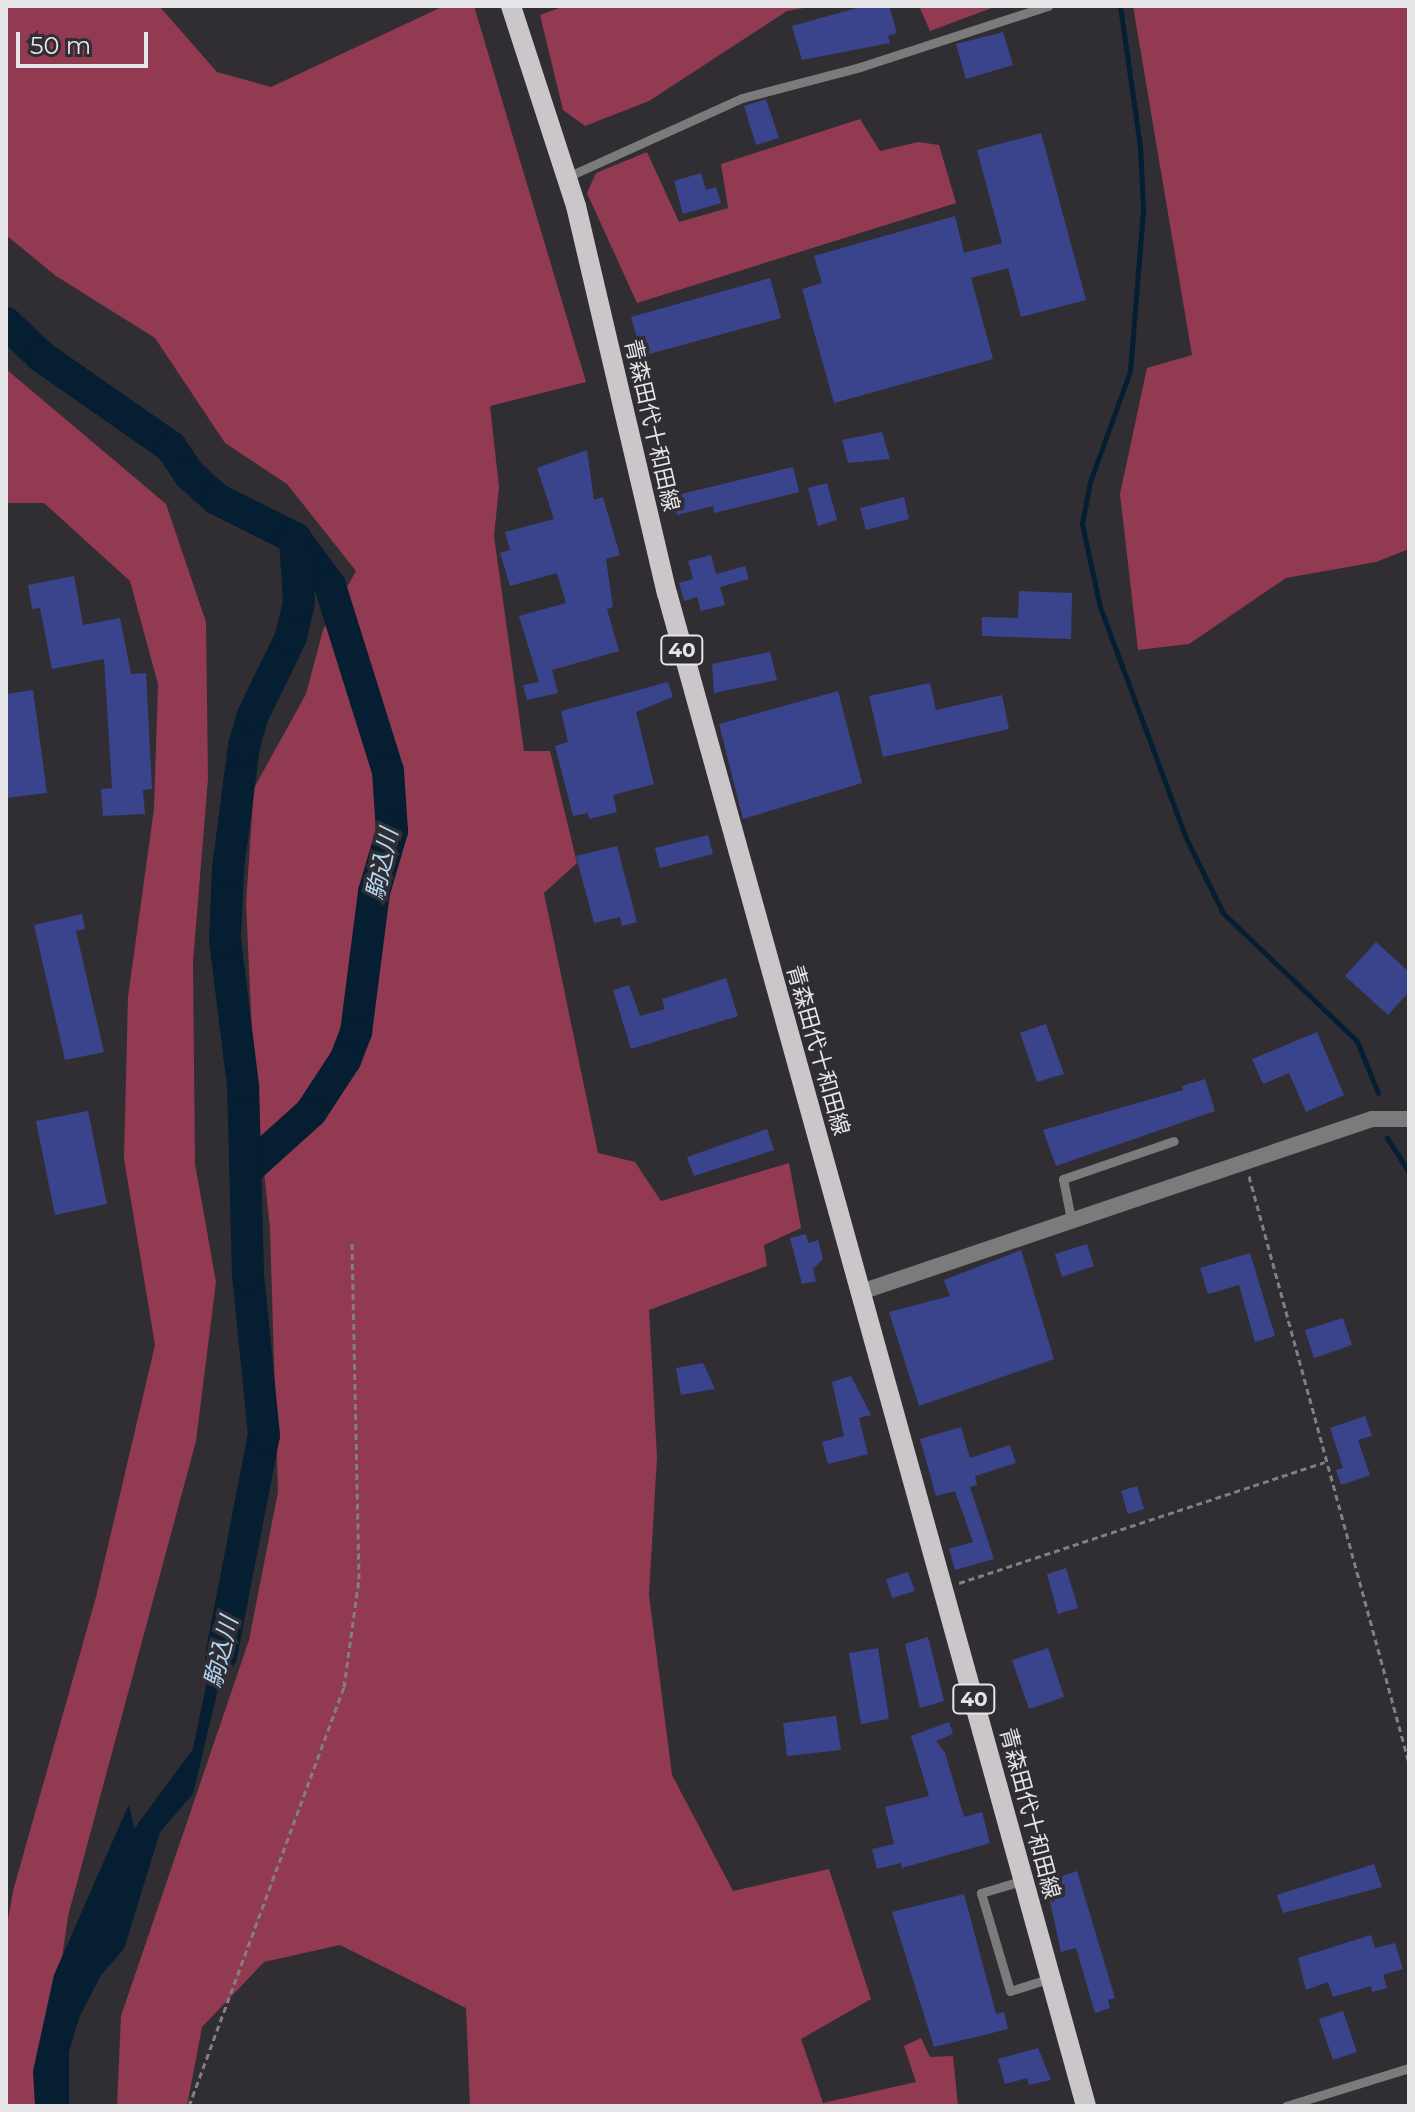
<!DOCTYPE html>
<meta charset="utf-8">
<style>
body{margin:0}
#map{position:relative;width:1415px;height:2112px;overflow:hidden;background:#302e32;font-family:Montserrat,"Noto Sans JP",sans-serif}
div>[style]{position:absolute}
[style*='--x']{left:calc(var(--x)*1px);top:calc(var(--y)*1px);width:calc(var(--w)*1px);rotate:calc(var(--a)*1deg)}
.forest>*{inset:0;background:#923a52}
.water>*{inset:0;background:#051e31}
.stream>*{height:5px;margin:-2.5px;padding:0 2.5px;transform-origin:2.5px;border-radius:2.5px;background:#051e31}
.river>*{height:32px;margin:-16px;padding:0 16px;transform-origin:16px;border-radius:16px;background:#051e31}
.building>*{inset:0;background:#3a448d}
.path>*{height:3px;margin-top:-1.5px;transform-origin:0;background:repeating-linear-gradient(90deg,#817f83 0 6px,transparent 0 10px)}
.service>*{height:9px;margin:-4.5px;padding:0 4.5px;transform-origin:4.5px;border-radius:4.5px;background:#7c7b7c}
.minor>*{height:16px;margin:-8px;padding:0 8px;transform-origin:8px;border-radius:8px;background:#7c7b7c}
.primary>*{height:20px;margin:-10px;padding:0 10px;transform-origin:10px;border-radius:10px;background:#cac6c9}
span{translate:-50% -50%;white-space:nowrap;text-align:center;line-height:1.15;-webkit-text-stroke:7px #302e32;paint-order:stroke}
.shield-label span{padding:2px 6px;background:#302e32;border:2px solid;border-radius:6px;-webkit-text-stroke-width:0}
.shield-label{font-size:20px;color:#e6e5e8;font-weight:700}
.street-label{font-size:22px;color:#e6e5e8}
.water-label{font-size:24px;color:#b2d8f8;font-style:italic}
.frame{position:absolute;inset:0;border:8px solid #e6e5e8;pointer-events:none}
.scale{position:absolute;left:16px;top:32px;width:132px;height:36px;box-sizing:border-box;border:4px solid #e6e5e8;border-top:0;padding-left:10px;font-size:24px;line-height:28px;white-space:nowrap;color:#e6e5e8;-webkit-text-stroke:6px #302e32;paint-order:stroke}
</style>
<div id="map">
<div class="forest">
<div style="clip-path:polygon(6px 6px,159px 6px,217px 72px,271px 87px,444px 6px,474px 6px,586px 382px,490px 406px,499px 487px,494px 536px,524px 751px,550px 751px,577px 863px,544px 893px,598px 1153px,635px 1162px,661px 1201px,789px 1163px,801px 1228px,764px 1245px,767px 1266px,649px 1310px,657px 1457px,649px 1595px,672px 1775px,733px 1891px,829px 1869px,871px 1999px,801px 2039px,823px 2103px,916px 2082px,904px 2046px,921px 2038px,930px 2057px,953px 2056px,958px 2106px,470px 2106px,466px 2008px,340px 1945px,264px 1962px,202px 2027px,187px 2106px,117px 2106px,121px 2016px,249px 1640px,278px 1492px,270px 1228px,254px 1077px,246px 903px,254px 788px,306px 694px,323px 630px,356px 571px,287px 484px,225px 443px,155px 338px,56px 276px,6px 235px)"></div>
<div style="clip-path:polygon(565px 6px,815px 6px,787px 11px,649px 101px,585px 126px,563px 110px,540px 15px)"></div>
<div style="clip-path:polygon(919px 6px,997px 6px,930px 31px)"></div>
<div style="clip-path:polygon(1133px 6px,1409px 6px,1409px 549px,1376px 562px,1286px 578px,1189px 644px,1138px 650px,1120px 494px,1147px 368px,1192px 355px)"></div>
<div style="clip-path:polygon(860px 119px,880px 151px,918px 142px,939px 145px,956px 203px,637px 303px,587px 193px,596px 173px,647px 152px,679px 222px,728px 208px,721px 164px)"></div>
<div style="clip-path:polygon(6px 369px,166px 504px,206px 622px,208px 779px,193px 962px,195px 1164px,216px 1282px,196px 1441px,68px 1916px,41px 2106px,6px 2106px,6px 1932px,13px 1891px,96px 1597px,155px 1345px,124px 1159px,128px 997px,154px 809px,158px 684px,130px 581px,44px 503px,6px 503px)"></div>
</div>
<div class="water">
<div style="clip-path:polygon(241px 1593px,193px 1794px,160px 1832px,124px 1949px,101px 1975px,79px 2018px,69px 2052px,69px 2106px,35px 2106px,33px 2071px,54px 1975px,129px 1804px,134px 1829px,193px 1749px,213px 1652px)"></div>
</div>
<div class="stream">
<div style="--x:1120;--y:6;--w:141;--a:81.9"></div>
<div style="--x:1140;--y:146;--w:64;--a:87.3"></div>
<div style="--x:1143;--y:210;--w:162;--a:94.6"></div>
<div style="--x:1130;--y:371;--w:118;--a:109.8"></div>
<div style="--x:1090;--y:482;--w:43;--a:100.8"></div>
<div style="--x:1082;--y:524;--w:85;--a:77.8"></div>
<div style="--x:1100;--y:607;--w:244;--a:69.6"></div>
<div style="--x:1185;--y:836;--w:86;--a:63.7"></div>
<div style="--x:1223;--y:913;--w:185;--a:43.7"></div>
<div style="--x:1357;--y:1041;--w:56;--a:68"></div>
<div style="--x:1387;--y:1138;--w:40;--a:57.1"></div>
</div>
<div class="river">
<div style="--x:6;--y:323;--w:50;--a:43.4"></div>
<div style="--x:42;--y:357;--w:157;--a:34.9"></div>
<div style="--x:171;--y:447;--w:34;--a:56"></div>
<div style="--x:190;--y:475;--w:36;--a:42"></div>
<div style="--x:217;--y:499;--w:87;--a:26.6"></div>
<div style="--x:295;--y:538;--w:59;--a:53.9"></div>
<div style="--x:330;--y:586;--w:194;--a:72.6"></div>
<div style="--x:388;--y:771;--w:60;--a:86.2"></div>
<div style="--x:392;--y:831;--w:64;--a:106.4"></div>
<div style="--x:374;--y:892;--w:141;--a:97.3"></div>
<div style="--x:356;--y:1032;--w:30;--a:111"></div>
<div style="--x:345;--y:1060;--w:62;--a:123.2"></div>
<div style="--x:311;--y:1112;--w:85;--a:137.9"></div>
<div style="--x:221;--y:1656;--w:225;--a:-79"></div>
<div style="--x:264;--y:1435;--w:162;--a:-95.7"></div>
<div style="--x:248;--y:1274;--w:188;--a:-91.5"></div>
<div style="--x:243;--y:1086;--w:148;--a:-97"></div>
<div style="--x:225;--y:939;--w:70;--a:-87.5"></div>
<div style="--x:228;--y:869;--w:124;--a:-82.6"></div>
<div style="--x:244;--y:746;--w:32;--a:-74"></div>
<div style="--x:253;--y:715;--w:87;--a:-64"></div>
<div style="--x:291;--y:637;--w:36;--a:-77"></div>
<div style="--x:299;--y:602;--w:64;--a:-93.6"></div>
</div>
<div class="building">
<div style="clip-path:polygon(864px 6px,889px 6px,897px 33px,888px 36px,890px 43px,802px 60px,792px 26px)"></div>
<div style="clip-path:polygon(1003px 32px,1013px 65px,966px 79px,956px 44px)"></div>
<div style="clip-path:polygon(766px 99px,779px 138px,756px 145px,744px 106px)"></div>
<div style="clip-path:polygon(1041px 133px,1086px 300px,1021px 317px,1008px 268px,971px 278px,993px 359px,834px 403px,802px 289px,822px 283px,814px 256px,955px 216px,964px 253px,1002px 243px,977px 150px)"></div>
<div style="clip-path:polygon(701px 173px,706px 190px,716px 187px,721px 203px,683px 214px,674px 181px)"></div>
<div style="clip-path:polygon(770px 278px,781px 318px,642px 356px,631px 317px)"></div>
<div style="clip-path:polygon(882px 432px,890px 459px,848px 463px,842px 440px)"></div>
<div style="clip-path:polygon(587px 450px,594px 500px,603px 497px,620px 555px,606px 559px,613px 607px,607px 609px,619px 651px,552px 670px,558px 693px,527px 700px,523px 685px,539px 682px,519px 616px,566px 603px,557px 573px,510px 586px,500px 553px,510px 550px,505px 532px,554px 519px,537px 468px)"></div>
<div style="clip-path:polygon(793px 467px,799px 492px,714px 513px,713px 506px,677px 515px,673px 496px)"></div>
<div style="clip-path:polygon(827px 483px,837px 520px,818px 526px,808px 488px)"></div>
<div style="clip-path:polygon(904px 497px,909px 519px,866px 530px,860px 508px)"></div>
<div style="clip-path:polygon(711px 555px,716px 574px,745px 566px,749px 579px,720px 587px,725px 605px,701px 611px,697px 597px,684px 601px,679px 583px,693px 579px,688px 561px)"></div>
<div style="clip-path:polygon(74px 576px,83px 625px,120px 618px,131px 674px,146px 673px,152px 789px,143px 790px,145px 814px,103px 816px,101px 789px,112px 788px,104px 659px,52px 669px,40px 608px,32px 609px,28px 585px)"></div>
<div style="clip-path:polygon(1019px 591px,1072px 593px,1071px 639px,982px 636px,982px 617px,1018px 618px)"></div>
<div style="clip-path:polygon(770px 652px,777px 680px,714px 693px,712px 664px)"></div>
<div style="clip-path:polygon(668px 682px,673px 697px,636px 712px,654px 784px,613px 795px,617px 812px,589px 819px,588px 813px,573px 816px,555px 746px,568px 742px,561px 711px)"></div>
<div style="clip-path:polygon(930px 683px,936px 710px,1002px 695px,1009px 729px,883px 757px,869px 696px)"></div>
<div style="clip-path:polygon(33px 690px,47px 793px,6px 798px,6px 694px)"></div>
<div style="clip-path:polygon(838px 691px,862px 783px,743px 819px,719px 724px)"></div>
<div style="clip-path:polygon(708px 835px,713px 854px,660px 868px,655px 848px)"></div>
<div style="clip-path:polygon(617px 846px,637px 922px,622px 926px,620px 917px,594px 923px,576px 856px)"></div>
<div style="clip-path:polygon(82px 914px,85px 929px,76px 931px,104px 1052px,65px 1060px,34px 925px)"></div>
<div style="clip-path:polygon(1376px 942px,1409px 972px,1409px 992px,1388px 1015px,1345px 976px)"></div>
<div style="clip-path:polygon(726px 978px,738px 1016px,631px 1049px,613px 990px,629px 985px,640px 1016px,665px 1009px,662px 999px)"></div>
<div style="clip-path:polygon(1046px 1024px,1064px 1074px,1037px 1082px,1020px 1033px)"></div>
<div style="clip-path:polygon(1317px 1032px,1344px 1095px,1306px 1112px,1289px 1073px,1263px 1084px,1252px 1059px)"></div>
<div style="clip-path:polygon(1205px 1079px,1215px 1111px,1056px 1166px,1043px 1130px,1183px 1090px,1182px 1086px)"></div>
<div style="clip-path:polygon(88px 1111px,107px 1204px,55px 1215px,36px 1121px)"></div>
<div style="clip-path:polygon(767px 1129px,774px 1150px,694px 1176px,687px 1157px)"></div>
<div style="clip-path:polygon(806px 1234px,808px 1243px,818px 1240px,823px 1259px,813px 1269px,816px 1281px,802px 1284px,790px 1238px)"></div>
<div style="clip-path:polygon(1087px 1244px,1094px 1266px,1062px 1277px,1055px 1254px)"></div>
<div style="clip-path:polygon(1021px 1250px,1054px 1359px,919px 1406px,889px 1312px,950px 1296px,944px 1280px)"></div>
<div style="clip-path:polygon(1250px 1253px,1275px 1336px,1255px 1342px,1239px 1285px,1208px 1294px,1200px 1268px)"></div>
<div style="clip-path:polygon(1343px 1318px,1352px 1345px,1314px 1358px,1305px 1330px)"></div>
<div style="clip-path:polygon(703px 1363px,715px 1389px,681px 1395px,676px 1368px)"></div>
<div style="clip-path:polygon(851px 1376px,871px 1415px,859px 1418px,868px 1454px,828px 1464px,822px 1442px,844px 1436px,832px 1382px)"></div>
<div style="clip-path:polygon(1365px 1416px,1372px 1436px,1358px 1440px,1370px 1475px,1341px 1485px,1336px 1470px,1343px 1468px,1330px 1428px)"></div>
<div style="clip-path:polygon(961px 1427px,970px 1458px,1010px 1445px,1016px 1463px,975px 1476px,977px 1485px,970px 1487px,994px 1559px,955px 1570px,949px 1549px,973px 1542px,955px 1491px,936px 1496px,920px 1439px)"></div>
<div style="clip-path:polygon(1137px 1486px,1144px 1509px,1128px 1514px,1121px 1491px)"></div>
<div style="clip-path:polygon(1066px 1568px,1078px 1608px,1058px 1614px,1047px 1574px)"></div>
<div style="clip-path:polygon(908px 1572px,915px 1591px,892px 1598px,886px 1579px)"></div>
<div style="clip-path:polygon(928px 1637px,944px 1701px,920px 1708px,905px 1644px)"></div>
<div style="clip-path:polygon(878px 1648px,889px 1719px,861px 1724px,849px 1653px)"></div>
<div style="clip-path:polygon(1048px 1648px,1064px 1697px,1029px 1709px,1012px 1660px)"></div>
<div style="clip-path:polygon(836px 1716px,841px 1750px,787px 1756px,783px 1723px)"></div>
<div style="clip-path:polygon(949px 1722px,953px 1734px,936px 1741px,945px 1753px,964px 1817px,982px 1812px,990px 1843px,902px 1868px,901px 1863px,877px 1869px,872px 1849px,894px 1844px,885px 1807px,929px 1796px,911px 1736px)"></div>
<div style="clip-path:polygon(1374px 1864px,1382px 1887px,1283px 1913px,1277px 1895px)"></div>
<div style="clip-path:polygon(1077px 1871px,1115px 1998px,1108px 2000px,1110px 2008px,1095px 2013px,1076px 1948px,1061px 1952px,1048px 1892px,1062px 1887px,1059px 1877px)"></div>
<div style="clip-path:polygon(964px 1894px,996px 2014px,1004px 2012px,1008px 2029px,934px 2047px,892px 1912px)"></div>
<div style="clip-path:polygon(1371px 1935px,1375px 1948px,1395px 1943px,1403px 1969px,1383px 1975px,1387px 1988px,1372px 1992px,1371px 1986px,1333px 1997px,1328px 1982px,1306px 1990px,1298px 1958px)"></div>
<div style="clip-path:polygon(1343px 2011px,1357px 2052px,1333px 2060px,1319px 2019px)"></div>
<div style="clip-path:polygon(1038px 2048px,1051px 2080px,1029px 2085px,1027px 2078px,1005px 2084px,998px 2059px)"></div>
</div>
<div class="path">
<div style="--x:1249;--y:1176;--w:608;--a:74.75"></div>
<div style="--x:959;--y:1583;--w:385;--a:-18.3"></div>
<div style="--x:189;--y:2106;--w:447;--a:-69.7"></div>
<div style="--x:344;--y:1687;--w:109;--a:-82.1"></div>
<div style="--x:359;--y:1579;--w:337;--a:-91.2"></div>
</div>
<div class="service">
<div style="--x:567;--y:177;--w:192;--a:-24.3"></div>
<div style="--x:742;--y:98;--w:122;--a:-14.7"></div>
<div style="--x:860;--y:67;--w:198;--a:-18"></div>
<div style="--x:1071;--y:1219;--w:41;--a:-101.3"></div>
<div style="--x:1063;--y:1179;--w:117;--a:-18.9"></div>
<div style="--x:1024;--y:1880;--w:45;--a:163.2"></div>
<div style="--x:981;--y:1893;--w:102;--a:73.5"></div>
<div style="--x:1010;--y:1991;--w:43;--a:-17.6"></div>
<div style="--x:1286;--y:2106;--w:129;--a:-17.2"></div>
</div>
<div class="minor">
<div style="--x:861;--y:1292;--w:539;--a:-18.7"></div>
<div style="--x:1372;--y:1119;--w:37;--a:0"></div>
</div>
<div class="primary">
<div style="--x:511;--y:6;--w:210;--a:72"></div>
<div style="--x:576;--y:206;--w:398;--a:76.8"></div>
<div style="--x:667;--y:593;--w:1570;--a:74.52"></div>
</div>
<div class="shield-label">
<span style="left:682px;top:650px">40</span>
<span style="left:974px;top:1699px">40</span>
</div>
<div class="street-label">
<span style="left:652px;top:425px;rotate:77deg">青森田代十和田線</span>
<span style="left:818px;top:1050px;rotate:74deg">青森田代十和田線</span>
<span style="left:1030px;top:1813px;rotate:75deg">青森田代十和田線</span>
</div>
<div class="water-label">
<span style="left:382px;top:864px;rotate:-78deg">駒込川</span>
<span style="left:221px;top:1652px;rotate:-76deg">駒込川</span>
</div>
<div class="frame"></div>
<div class="scale">50 m</div>
</div>
